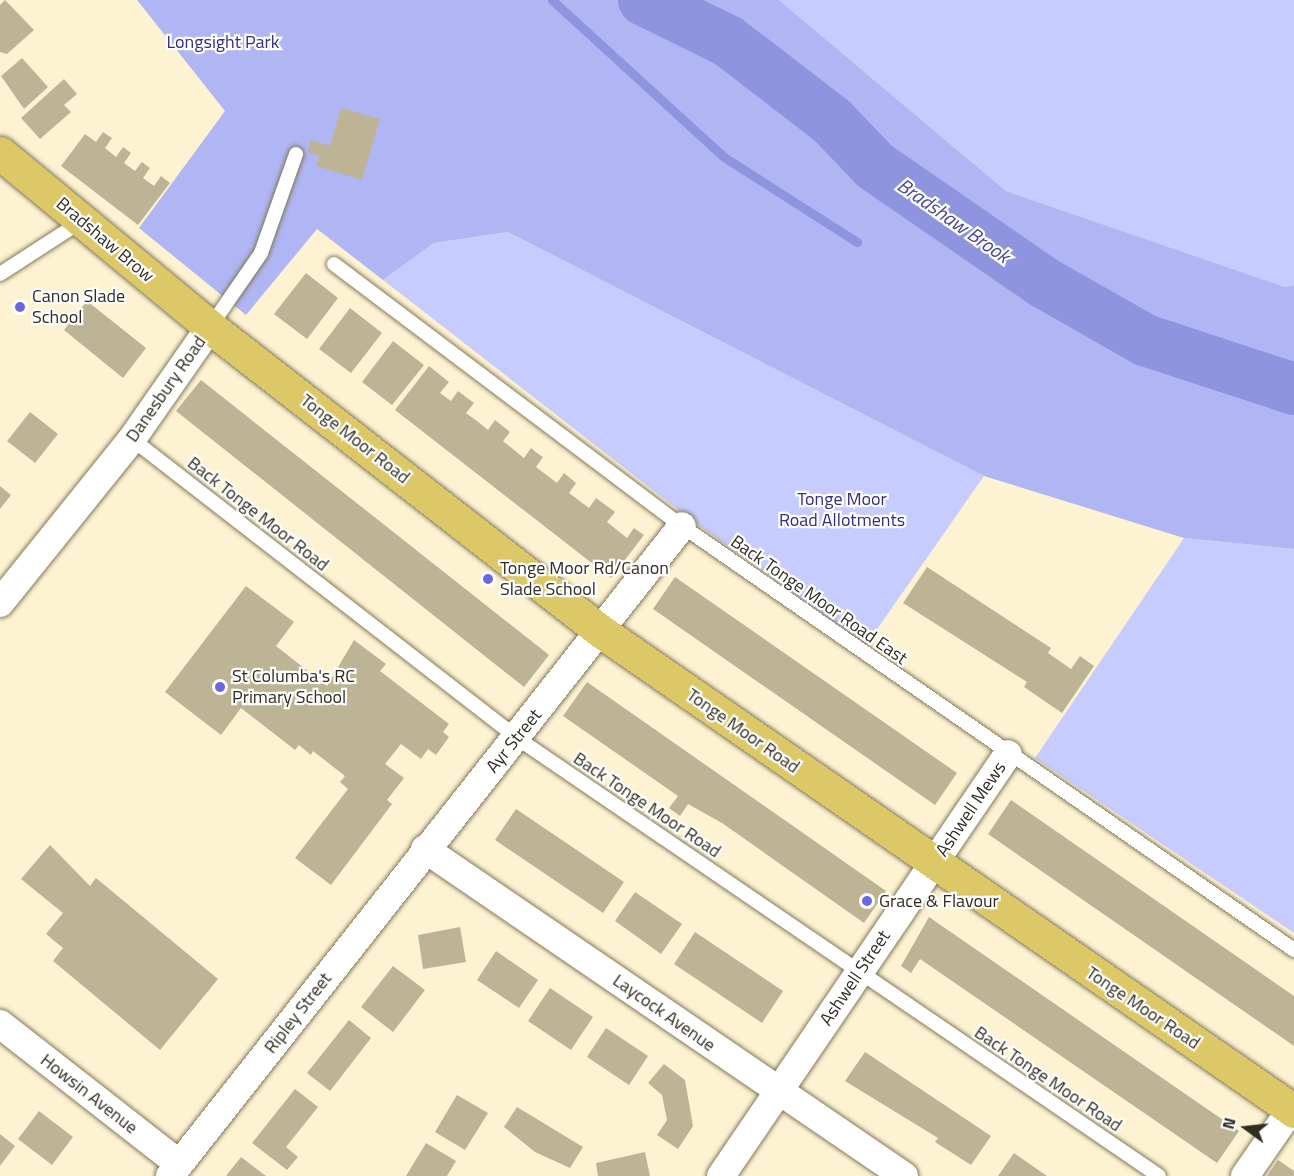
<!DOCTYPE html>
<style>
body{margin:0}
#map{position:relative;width:1294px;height:1176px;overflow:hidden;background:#fdf3d2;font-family:"Titillium Web",sans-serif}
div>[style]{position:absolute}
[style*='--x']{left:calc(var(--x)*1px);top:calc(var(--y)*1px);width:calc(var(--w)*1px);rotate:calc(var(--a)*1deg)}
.green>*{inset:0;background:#c7ccfe}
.forest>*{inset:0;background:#b0b6f3}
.stream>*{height:9px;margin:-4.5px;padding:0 4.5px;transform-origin:4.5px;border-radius:4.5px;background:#8e94dd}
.river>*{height:52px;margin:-26px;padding:0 26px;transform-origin:26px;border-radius:26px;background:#8e94dd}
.building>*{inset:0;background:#bdb495}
.roads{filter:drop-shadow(0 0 2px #82795b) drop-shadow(0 0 2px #82795b)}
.service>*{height:14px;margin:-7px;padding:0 7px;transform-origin:7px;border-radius:7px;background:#fff}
.minor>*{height:28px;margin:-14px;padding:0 14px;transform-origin:14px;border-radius:14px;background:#fff}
.primary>*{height:33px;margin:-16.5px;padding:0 16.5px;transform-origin:16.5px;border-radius:16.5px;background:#dcc867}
.dots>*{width:16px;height:16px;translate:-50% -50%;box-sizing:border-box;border:3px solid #fff;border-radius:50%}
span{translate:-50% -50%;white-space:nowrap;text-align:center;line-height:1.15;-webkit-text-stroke:4.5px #fff;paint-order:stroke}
.park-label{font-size:18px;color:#332e83}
.street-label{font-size:18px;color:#312d21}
.poi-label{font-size:18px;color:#312d21}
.left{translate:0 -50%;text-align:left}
.water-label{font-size:20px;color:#46459b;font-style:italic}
.north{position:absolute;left:1216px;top:1098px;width:60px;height:60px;-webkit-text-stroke:4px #fff;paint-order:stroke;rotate:285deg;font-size:16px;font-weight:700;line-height:24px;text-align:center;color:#312d21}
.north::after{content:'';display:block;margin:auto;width:21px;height:27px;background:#312d21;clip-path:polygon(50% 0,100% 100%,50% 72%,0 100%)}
</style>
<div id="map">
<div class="green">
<div style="clip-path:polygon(779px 0,1294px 0,1294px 285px,1285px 287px,1006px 191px)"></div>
<div style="clip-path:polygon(508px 232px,984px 476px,866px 645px,690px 519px,383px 280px,434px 243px)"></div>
<div style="clip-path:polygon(1184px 538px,1294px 549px,1294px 933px,1035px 758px)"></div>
</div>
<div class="forest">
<div style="clip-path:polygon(137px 0,779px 0,1006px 191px,1285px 287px,1294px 285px,1294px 549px,1184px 538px,984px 476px,508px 232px,434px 243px,383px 280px,317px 229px,246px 315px,139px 228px,225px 111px)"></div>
</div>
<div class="stream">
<div style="--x:552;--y:0;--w:233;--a:42.4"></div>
<div style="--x:724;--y:157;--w:158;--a:32.6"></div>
</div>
<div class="river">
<div style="--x:644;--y:0;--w:93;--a:26"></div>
<div style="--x:728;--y:41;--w:131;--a:37.6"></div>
<div style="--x:832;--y:121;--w:62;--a:46.3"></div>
<div style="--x:875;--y:166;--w:204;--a:34.6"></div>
<div style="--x:1043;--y:282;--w:117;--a:29.6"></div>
<div style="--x:1145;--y:340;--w:157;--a:18.2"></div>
</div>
<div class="building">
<div style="clip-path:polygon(5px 0,34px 30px,7px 54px,0 52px,0 5px)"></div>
<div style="clip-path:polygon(22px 58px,48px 87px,24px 109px,1px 76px)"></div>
<div style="clip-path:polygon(64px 79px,77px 94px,64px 105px,71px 112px,40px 139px,21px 118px)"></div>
<div style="clip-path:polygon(341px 108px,380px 119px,362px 180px,316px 166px,319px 156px,308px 152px,311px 140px,330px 146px)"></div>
<div style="clip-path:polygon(103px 132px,112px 138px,105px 148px,116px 157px,123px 147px,131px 153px,124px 163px,135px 171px,142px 162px,150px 168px,143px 178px,154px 186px,161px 176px,170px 183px,138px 225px,61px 166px,85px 134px,96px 142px)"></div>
<div style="clip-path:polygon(306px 273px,338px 298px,307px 339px,274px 314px)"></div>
<div style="clip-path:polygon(87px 301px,146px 348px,123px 378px,64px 330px)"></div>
<div style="clip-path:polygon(350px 308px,382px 333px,351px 373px,319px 349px)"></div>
<div style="clip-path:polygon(393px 341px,424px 365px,392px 405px,362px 382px)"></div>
<div style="clip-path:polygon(429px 366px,449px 382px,440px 393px,451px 401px,458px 391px,474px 403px,466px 413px,477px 421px,488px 430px,495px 420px,510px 432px,503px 441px,524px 458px,531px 448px,537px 453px,543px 457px,536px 467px,557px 483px,564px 473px,576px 483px,569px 493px,589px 508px,596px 498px,615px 512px,607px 522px,627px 538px,634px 528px,644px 535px,611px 578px,395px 410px)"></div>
<div style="clip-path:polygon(201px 380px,549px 655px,524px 687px,176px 411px)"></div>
<div style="clip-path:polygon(30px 412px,58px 434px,35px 463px,7px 441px)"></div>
<div style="clip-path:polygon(0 486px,11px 495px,0 509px)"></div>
<div style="clip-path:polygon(927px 567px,1051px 648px,1048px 653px,1071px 669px,1080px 656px,1094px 666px,1062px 713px,1024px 687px,1027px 682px,903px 603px)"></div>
<div style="clip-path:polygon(675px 577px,957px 773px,935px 805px,653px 609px)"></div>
<div style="clip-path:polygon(246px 586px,294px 622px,276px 646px,327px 686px,354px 640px,386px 664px,380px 671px,449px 724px,443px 732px,449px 737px,436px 755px,428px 749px,421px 759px,401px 744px,385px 764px,404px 778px,387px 800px,392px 804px,331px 885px,295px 858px,348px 789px,340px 782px,345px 776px,313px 751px,311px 755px,299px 745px,295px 750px,241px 708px,221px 735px,165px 692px)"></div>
<div style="clip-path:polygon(587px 682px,886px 891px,864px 923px,722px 823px,688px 804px,680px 816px,669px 808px,678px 796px,563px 716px)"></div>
<div style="clip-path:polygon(1011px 800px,1294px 996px,1294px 1046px,988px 834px)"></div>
<div style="clip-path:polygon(516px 809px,624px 882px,603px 913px,495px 840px)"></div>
<div style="clip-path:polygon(50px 845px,90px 886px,96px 878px,218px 979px,160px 1050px,53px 961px,63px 948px,46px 934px,63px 913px,21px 879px)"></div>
<div style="clip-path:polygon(635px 892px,682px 924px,661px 954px,615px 921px)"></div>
<div style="clip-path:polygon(929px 917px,1239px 1131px,1217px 1163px,920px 959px,911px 973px,901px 966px)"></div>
<div style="clip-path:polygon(460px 927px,466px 962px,423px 969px,418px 935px)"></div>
<div style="clip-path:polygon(695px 932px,783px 991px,762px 1023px,674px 964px)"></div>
<div style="clip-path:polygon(496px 951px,538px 980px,519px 1008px,477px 980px)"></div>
<div style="clip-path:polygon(393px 966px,425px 990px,393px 1032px,361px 1007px)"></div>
<div style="clip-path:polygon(550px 988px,593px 1017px,571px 1050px,528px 1021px)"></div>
<div style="clip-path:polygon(349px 1020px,371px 1038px,330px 1091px,307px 1073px)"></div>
<div style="clip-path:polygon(606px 1028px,648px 1056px,629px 1085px,587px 1057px)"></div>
<div style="clip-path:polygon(865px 1052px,991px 1136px,971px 1165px,935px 1142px,938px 1138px,845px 1081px)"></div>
<div style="clip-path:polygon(664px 1064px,685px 1080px,693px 1126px,678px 1149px,657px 1135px,667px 1120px,662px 1095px,648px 1083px)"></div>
<div style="clip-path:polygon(295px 1089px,318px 1107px,286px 1147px,298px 1157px,287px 1170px,252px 1143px)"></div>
<div style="clip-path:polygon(457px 1095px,488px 1113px,465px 1150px,435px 1132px)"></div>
<div style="clip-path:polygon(517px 1107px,583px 1147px,570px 1168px,535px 1152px,504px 1127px)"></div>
<div style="clip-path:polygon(39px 1111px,73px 1137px,52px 1165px,18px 1139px)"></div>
<div style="clip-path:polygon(0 1134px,15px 1146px,0 1166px)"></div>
<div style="clip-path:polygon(426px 1143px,456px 1161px,447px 1176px,406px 1176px)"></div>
<div style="clip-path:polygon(645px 1152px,650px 1176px,598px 1176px,596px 1163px)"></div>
<div style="clip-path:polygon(1014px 1153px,1047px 1176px,998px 1176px)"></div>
<div style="clip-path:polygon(241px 1157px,266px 1176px,226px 1176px)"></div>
<div style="clip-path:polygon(1278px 1160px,1294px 1171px,1294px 1176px,1267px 1176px)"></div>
</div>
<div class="roads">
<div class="service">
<div style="--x:334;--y:264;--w:436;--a:37"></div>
<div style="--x:682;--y:526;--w:745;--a:34.71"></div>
<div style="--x:0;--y:274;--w:98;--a:-32.9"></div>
<div style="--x:210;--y:327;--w:90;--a:-55.4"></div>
<div style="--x:261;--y:253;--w:105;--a:-70.5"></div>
<div style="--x:132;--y:439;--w:487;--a:37.8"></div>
<div style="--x:517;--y:738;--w:777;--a:34.3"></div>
</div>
<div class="minor">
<div style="--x:0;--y:603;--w:211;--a:-51.2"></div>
<div style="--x:132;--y:439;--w:136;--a:-55.1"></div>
<div style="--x:425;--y:849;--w:580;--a:34.32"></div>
<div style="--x:0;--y:1024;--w:227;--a:38"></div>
<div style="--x:170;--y:1176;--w:827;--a:-51.77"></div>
<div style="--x:721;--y:1176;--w:510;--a:-55.78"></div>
<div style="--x:1245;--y:1176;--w:86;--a:-55.4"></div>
</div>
<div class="primary">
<div style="--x:0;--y:153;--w:273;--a:39.6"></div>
<div style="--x:210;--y:327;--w:497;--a:37.9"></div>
<div style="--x:602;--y:632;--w:842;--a:34.69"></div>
</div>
</div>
<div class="dots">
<div style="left:20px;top:307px;background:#6968e1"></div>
<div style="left:488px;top:579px;background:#6968e1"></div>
<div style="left:220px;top:687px;background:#6968e1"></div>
<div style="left:867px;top:901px;background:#6968e1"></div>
</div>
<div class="park-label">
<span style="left:223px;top:42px">Longsight Park</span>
<span style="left:842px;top:510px">Tonge Moor<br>Road Allotments</span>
</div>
<div class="street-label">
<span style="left:105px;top:240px;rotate:40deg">Bradshaw Brow</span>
<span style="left:166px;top:389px;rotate:-55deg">Danesbury Road</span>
<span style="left:355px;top:439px;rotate:38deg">Tonge Moor Road</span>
<span style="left:258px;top:514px;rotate:38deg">Back Tonge Moor Road</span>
<span style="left:819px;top:600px;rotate:35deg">Back Tonge Moor Road East</span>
<span style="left:743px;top:731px;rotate:35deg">Tonge Moor Road</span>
<span style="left:514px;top:741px;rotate:-51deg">Ayr Street</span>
<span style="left:647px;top:805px;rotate:34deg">Back Tonge Moor Road</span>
<span style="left:971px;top:809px;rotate:-56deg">Ashwell Mews</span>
<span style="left:855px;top:978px;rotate:-56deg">Ashwell Street</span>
<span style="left:1143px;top:1008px;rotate:34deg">Tonge Moor Road</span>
<span style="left:298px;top:1013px;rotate:-52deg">Ripley Street</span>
<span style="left:664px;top:1013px;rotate:35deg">Laycock Avenue</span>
<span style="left:1048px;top:1079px;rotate:34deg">Back Tonge Moor Road</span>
<span style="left:89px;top:1094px;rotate:38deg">Howsin Avenue</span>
</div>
<div class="poi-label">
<span class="left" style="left:32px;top:307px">Canon Slade<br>School</span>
<span class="left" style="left:500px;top:579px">Tonge Moor Rd/Canon<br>Slade School</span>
<span class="left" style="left:232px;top:687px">St Columba's RC<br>Primary School</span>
<span class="left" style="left:879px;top:901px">Grace &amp; Flavour</span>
</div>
<div class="water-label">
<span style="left:954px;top:220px;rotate:35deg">Bradshaw Brook</span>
</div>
<div class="north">N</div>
</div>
